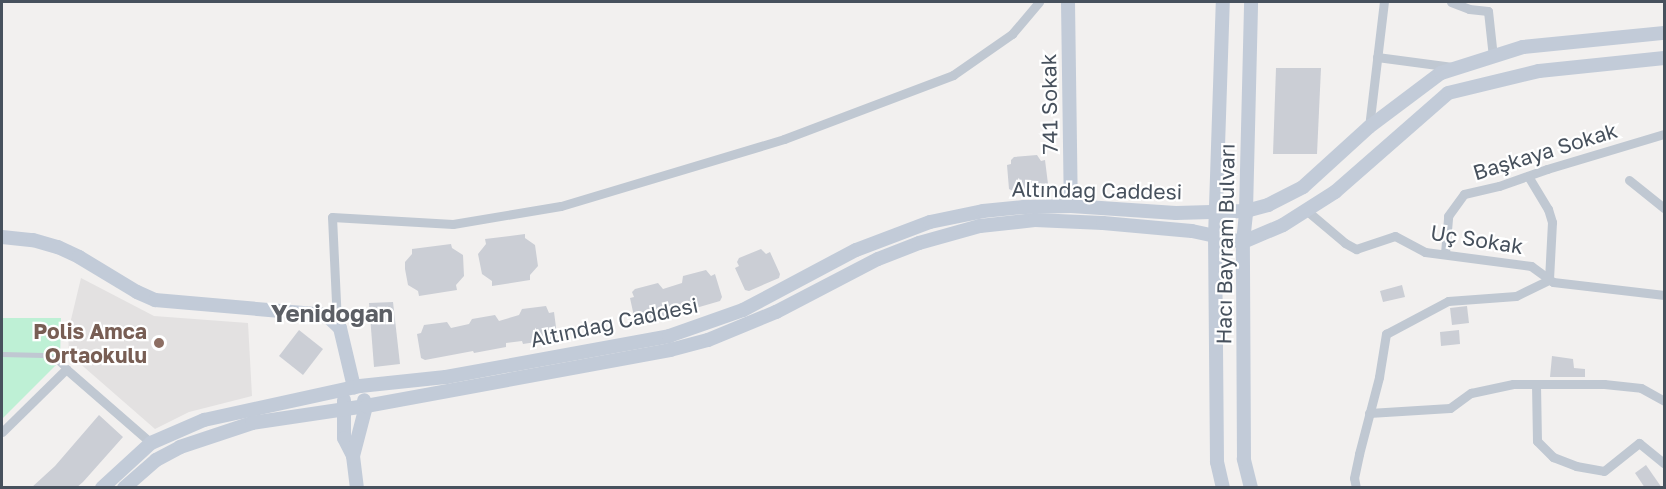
<!DOCTYPE html>
<meta charset="utf-8">
<style>
body{margin:0}
#map{position:relative;width:1666px;height:489px;overflow:hidden;background:#f2f0ef;font-family:"Golos Text",sans-serif}
div>[style]{position:absolute}
[style*='--x']{left:calc(var(--x)*1px);top:calc(var(--y)*1px);width:calc(var(--w)*1px);rotate:calc(var(--a)*1deg)}
.education>*{inset:0;background:#e3e1e1}
.green>*{inset:0;background:#bef0d5}
.building>*{inset:0;background:#cbced5}
.lane>*{height:4.5px;margin:-2.25px;padding:0 2.25px;transform-origin:2.25px;border-radius:2.25px;background:#c0c8d2}
.street>*{height:9px;margin:-4.5px;padding:0 4.5px;transform-origin:4.5px;border-radius:4.5px;background:#c0c8d2}
.secondary>*{height:14px;margin:-7px;padding:0 7px;transform-origin:7px;border-radius:7px;background:#c2cbd8}
.dots>*{width:16px;height:16px;translate:-50% -50%;box-sizing:border-box;border:3px solid #fff;border-radius:50%}
span{translate:-50% -50%;white-space:nowrap;text-align:center;line-height:1.15;-webkit-text-stroke:4.5px #fff;paint-order:stroke}
.street-label{font-size:21px;color:#47515d}
.education-label{font-size:21px;color:#785e54;font-weight:700}
.right{translate:-100% -50%;text-align:right}
.quarter-label{font-size:24px;color:#5c5f65;font-weight:700}
.frame{position:absolute;inset:0;border:3px solid #47515d;pointer-events:none}
</style>
<div id="map">
<div class="education">
<div style="clip-path:polygon(81px 278px,154px 316px,248px 323px,252px 396px,189px 412px,155px 429px,69px 354px,68px 332px)"></div>
</div>
<div class="green">
<div style="clip-path:polygon(2px 318px,61px 318px,60px 361px,2px 419px)"></div>
</div>
<div class="building">
<div style="clip-path:polygon(1276px 68px,1321px 68px,1317px 154px,1273px 154px)"></div>
<div style="clip-path:polygon(1037px 155px,1041px 161px,1045px 160px,1048px 184px,1046px 188px,1013px 191px,1009px 189px,1007px 165px,1011px 164px,1011px 160px,1014px 157px)"></div>
<div style="clip-path:polygon(525px 234px,525px 238px,535px 245px,538px 266px,530px 275px,530px 280px,492px 286px,492px 281px,482px 274px,478px 254px,486px 244px,485px 239px)"></div>
<div style="clip-path:polygon(451px 244px,452px 248px,463px 255px,464px 276px,456px 285px,457px 290px,419px 296px,418px 291px,408px 285px,405px 269px,405px 262px,412px 254px,412px 249px)"></div>
<div style="clip-path:polygon(761px 249px,766px 254px,770px 252px,780px 274px,779px 278px,749px 291px,745px 290px,735px 268px,739px 266px,737px 262px,739px 258px)"></div>
<div style="clip-path:polygon(706px 270px,711px 276px,715px 274px,722px 297px,720px 301px,689px 310px,687px 308px,670px 311px,671px 315px,639px 323px,635px 321px,630px 298px,634px 297px,632px 292px,635px 289px,658px 283px,663px 289px,682px 283px,683px 276px)"></div>
<div style="clip-path:polygon(1402px 285px,1405px 297px,1383px 302px,1380px 291px)"></div>
<div style="clip-path:polygon(393px 302px,400px 364px,374px 367px,369px 303px)"></div>
<div style="clip-path:polygon(546px 306px,549px 313px,554px 312px,557px 335px,555px 339px,523px 344px,522px 341px,506px 343px,506px 347px,474px 353px,473px 351px,425px 360px,421px 358px,417px 334px,421px 333px,424px 325px,447px 322px,451px 328px,469px 324px,472px 319px,495px 315px,499px 321px,519px 315px,522px 309px)"></div>
<div style="clip-path:polygon(1467px 306px,1469px 323px,1452px 325px,1450px 308px)"></div>
<div style="clip-path:polygon(299px 330px,323px 349px,303px 375px,279px 356px)"></div>
<div style="clip-path:polygon(1459px 330px,1460px 344px,1441px 346px,1440px 332px)"></div>
<div style="clip-path:polygon(1552px 356px,1573px 359px,1574px 368px,1585px 369px,1585px 377px,1550px 377px)"></div>
<div style="clip-path:polygon(99px 415px,123px 437px,83px 482px,76px 488px,31px 488px,55px 466px)"></div>
<div style="clip-path:polygon(1646px 465px,1662px 488px,1645px 488px,1635px 473px)"></div>
</div>
<div class="lane">
<div style="--x:2;--y:354;--w:41;--a:1.4"></div>
<div style="--x:43;--y:355;--w:11;--a:15"></div>
<div style="--x:54;--y:358;--w:16;--a:43"></div>
</div>
<div class="street">
<div style="--x:1451;--y:2;--w:19;--a:21"></div>
<div style="--x:1469;--y:9;--w:19;--a:6"></div>
<div style="--x:1488;--y:11;--w:46;--a:83.8"></div>
<div style="--x:1377;--y:57;--w:76;--a:7.6"></div>
<div style="--x:1369;--y:127;--w:126;--a:-83.2"></div>
<div style="--x:1528;--y:176;--w:39;--a:59"></div>
<div style="--x:1548;--y:209;--w:14;--a:73"></div>
<div style="--x:1552;--y:222;--w:58;--a:93"></div>
<div style="--x:1629;--y:180;--w:45;--a:38.7"></div>
<div style="--x:1306;--y:210;--w:51;--a:40.2"></div>
<div style="--x:1345;--y:243;--w:13;--a:29"></div>
<div style="--x:1356;--y:249;--w:41;--a:-18.4"></div>
<div style="--x:1395;--y:236;--w:34;--a:28"></div>
<div style="--x:1425;--y:252;--w:107;--a:7.5"></div>
<div style="--x:1531;--y:266;--w:27;--a:36"></div>
<div style="--x:1553;--y:282;--w:112;--a:6.7"></div>
<div style="--x:1445;--y:253;--w:37;--a:-85"></div>
<div style="--x:1448;--y:216;--w:27;--a:-54"></div>
<div style="--x:1464;--y:194;--w:36;--a:-13"></div>
<div style="--x:1499;--y:186;--w:51;--a:-19.5"></div>
<div style="--x:1547;--y:169;--w:122;--a:-16.7"></div>
<div style="--x:337;--y:323;--w:106;--a:-92.7"></div>
<div style="--x:332;--y:217;--w:121;--a:3.3"></div>
<div style="--x:453;--y:224;--w:109;--a:-9.5"></div>
<div style="--x:561;--y:206;--w:233;--a:-16.7"></div>
<div style="--x:784;--y:139;--w:181;--a:-20.7"></div>
<div style="--x:953;--y:75;--w:72;--a:-34.8"></div>
<div style="--x:1012;--y:34;--w:42;--a:-49.8"></div>
<div style="--x:1536;--y:384;--w:57;--a:89"></div>
<div style="--x:1537;--y:441;--w:23;--a:45"></div>
<div style="--x:1553;--y:457;--w:25;--a:21"></div>
<div style="--x:1576;--y:466;--w:28;--a:10"></div>
<div style="--x:1604;--y:471;--w:45;--a:-38.7"></div>
<div style="--x:1639;--y:443;--w:32;--a:39"></div>
<div style="--x:1369;--y:413;--w:81;--a:-3.5"></div>
<div style="--x:1450;--y:408;--w:26;--a:-36"></div>
<div style="--x:1471;--y:393;--w:43;--a:-12.1"></div>
<div style="--x:1513;--y:384;--w:91;--a:0"></div>
<div style="--x:1604;--y:384;--w:37;--a:6"></div>
<div style="--x:1641;--y:388;--w:26;--a:29"></div>
<div style="--x:2;--y:432;--w:90;--a:-44.5"></div>
<div style="--x:66;--y:369;--w:113;--a:41"></div>
<div style="--x:1356;--y:488;--w:10;--a:-101"></div>
<div style="--x:1354;--y:478;--w:25;--a:-78"></div>
<div style="--x:1359;--y:454;--w:80;--a:-75.4"></div>
<div style="--x:1379;--y:377;--w:44;--a:-80.8"></div>
<div style="--x:1386;--y:334;--w:70;--a:-28"></div>
<div style="--x:1448;--y:301;--w:68;--a:-4.2"></div>
<div style="--x:1516;--y:296;--w:37;--a:-26"></div>
</div>
<div class="secondary">
<div style="--x:1068;--y:2;--w:204;--a:89.2"></div>
<div style="--x:2;--y:237;--w:31;--a:6"></div>
<div style="--x:33;--y:240;--w:26;--a:16"></div>
<div style="--x:58;--y:247;--w:23;--a:25"></div>
<div style="--x:79;--y:257;--w:68;--a:31.1"></div>
<div style="--x:137;--y:292;--w:20;--a:24"></div>
<div style="--x:155;--y:300;--w:172;--a:5"></div>
<div style="--x:326;--y:315;--w:19;--a:43"></div>
<div style="--x:340;--y:328;--w:61;--a:76.7"></div>
<div style="--x:1243;--y:242;--w:43;--a:-23"></div>
<div style="--x:1283;--y:225;--w:62;--a:-32.4"></div>
<div style="--x:1335;--y:192;--w:150;--a:-41.2"></div>
<div style="--x:1448;--y:93;--w:94;--a:-13.6"></div>
<div style="--x:1539;--y:71;--w:126;--a:-5.9"></div>
<div style="--x:344;--y:400;--w:38;--a:90"></div>
<div style="--x:344;--y:438;--w:20;--a:63"></div>
<div style="--x:353;--y:456;--w:32;--a:83"></div>
<div style="--x:353;--y:456;--w:52;--a:-75.4"></div>
<div style="--x:366;--y:406;--w:6;--a:-108"></div>
<div style="--x:102;--y:488;--w:67;--a:-42.6"></div>
<div style="--x:151;--y:443;--w:58;--a:-23.5"></div>
<div style="--x:204;--y:420;--w:160;--a:-12.3"></div>
<div style="--x:360;--y:386;--w:86;--a:-6"></div>
<div style="--x:446;--y:377;--w:227;--a:-10.4"></div>
<div style="--x:669;--y:336;--w:78;--a:-19.4"></div>
<div style="--x:743;--y:310;--w:128;--a:-28"></div>
<div style="--x:856;--y:250;--w:79;--a:-20.7"></div>
<div style="--x:930;--y:222;--w:54;--a:-11.7"></div>
<div style="--x:983;--y:211;--w:41;--a:-5.6"></div>
<div style="--x:1024;--y:207;--w:47;--a:-1.2"></div>
<div style="--x:1071;--y:206;--w:105;--a:3.8"></div>
<div style="--x:1176;--y:213;--w:70;--a:-1.6"></div>
<div style="--x:1246;--y:211;--w:23;--a:-15"></div>
<div style="--x:1268;--y:205;--w:39;--a:-27"></div>
<div style="--x:1303;--y:187;--w:89;--a:-42.3"></div>
<div style="--x:1369;--y:127;--w:90;--a:-36.9"></div>
<div style="--x:1441;--y:73;--w:86;--a:-17.6"></div>
<div style="--x:1523;--y:47;--w:142;--a:-5.7"></div>
<div style="--x:124;--y:488;--w:43;--a:-41.2"></div>
<div style="--x:156;--y:460;--w:27;--a:-28"></div>
<div style="--x:180;--y:447;--w:76;--a:-18.4"></div>
<div style="--x:252;--y:423;--w:115;--a:-8.5"></div>
<div style="--x:366;--y:406;--w:309;--a:-10.4"></div>
<div style="--x:670;--y:350;--w:39;--a:-15"></div>
<div style="--x:708;--y:340;--w:74;--a:-22.4"></div>
<div style="--x:776;--y:312;--w:115;--a:-27.5"></div>
<div style="--x:878;--y:259;--w:44;--a:-21.3"></div>
<div style="--x:919;--y:243;--w:63;--a:-15.6"></div>
<div style="--x:980;--y:226;--w:55;--a:-6.2"></div>
<div style="--x:1035;--y:220;--w:68;--a:2.5"></div>
<div style="--x:1103;--y:223;--w:89;--a:5.1"></div>
<div style="--x:1192;--y:231;--w:52;--a:12.2"></div>
<div style="--x:1223;--y:488;--w:27;--a:-103"></div>
<div style="--x:1217;--y:462;--w:225;--a:-90.5"></div>
<div style="--x:1215;--y:237;--w:235;--a:-88.1"></div>
<div style="--x:1251;--y:488;--w:30;--a:-104"></div>
<div style="--x:1244;--y:459;--w:217;--a:-90.3"></div>
<div style="--x:1243;--y:242;--w:31;--a:-84"></div>
<div style="--x:1246;--y:211;--w:209;--a:-88.6"></div>
</div>
<div class="dots">
<div style="left:159px;top:343px;background:#8d6e63"></div>
</div>
<div class="street-label">
<span style="left:1049px;top:104px;rotate:-91deg">741 Sokak</span>
<span style="left:1545px;top:151px;rotate:-17deg">Başkaya Sokak</span>
<span style="left:1097px;top:190px;rotate:1deg">Altındağ Caddesi</span>
<span style="left:1477px;top:239px;rotate:9deg">Uç Sokak</span>
<span style="left:1225px;top:244px;rotate:-89deg">Hacı Bayram Bulvarı</span>
<span style="left:614px;top:322px;rotate:-12deg">Altındağ Caddesi</span>
</div>
<div class="education-label">
<span class="right" style="left:147px;top:343px">Polis Amca<br>Ortaokulu</span>
</div>
<div class="quarter-label">
<span style="left:332px;top:313px">Yenidoğan</span>
</div>
<div class="frame"></div>
</div>
